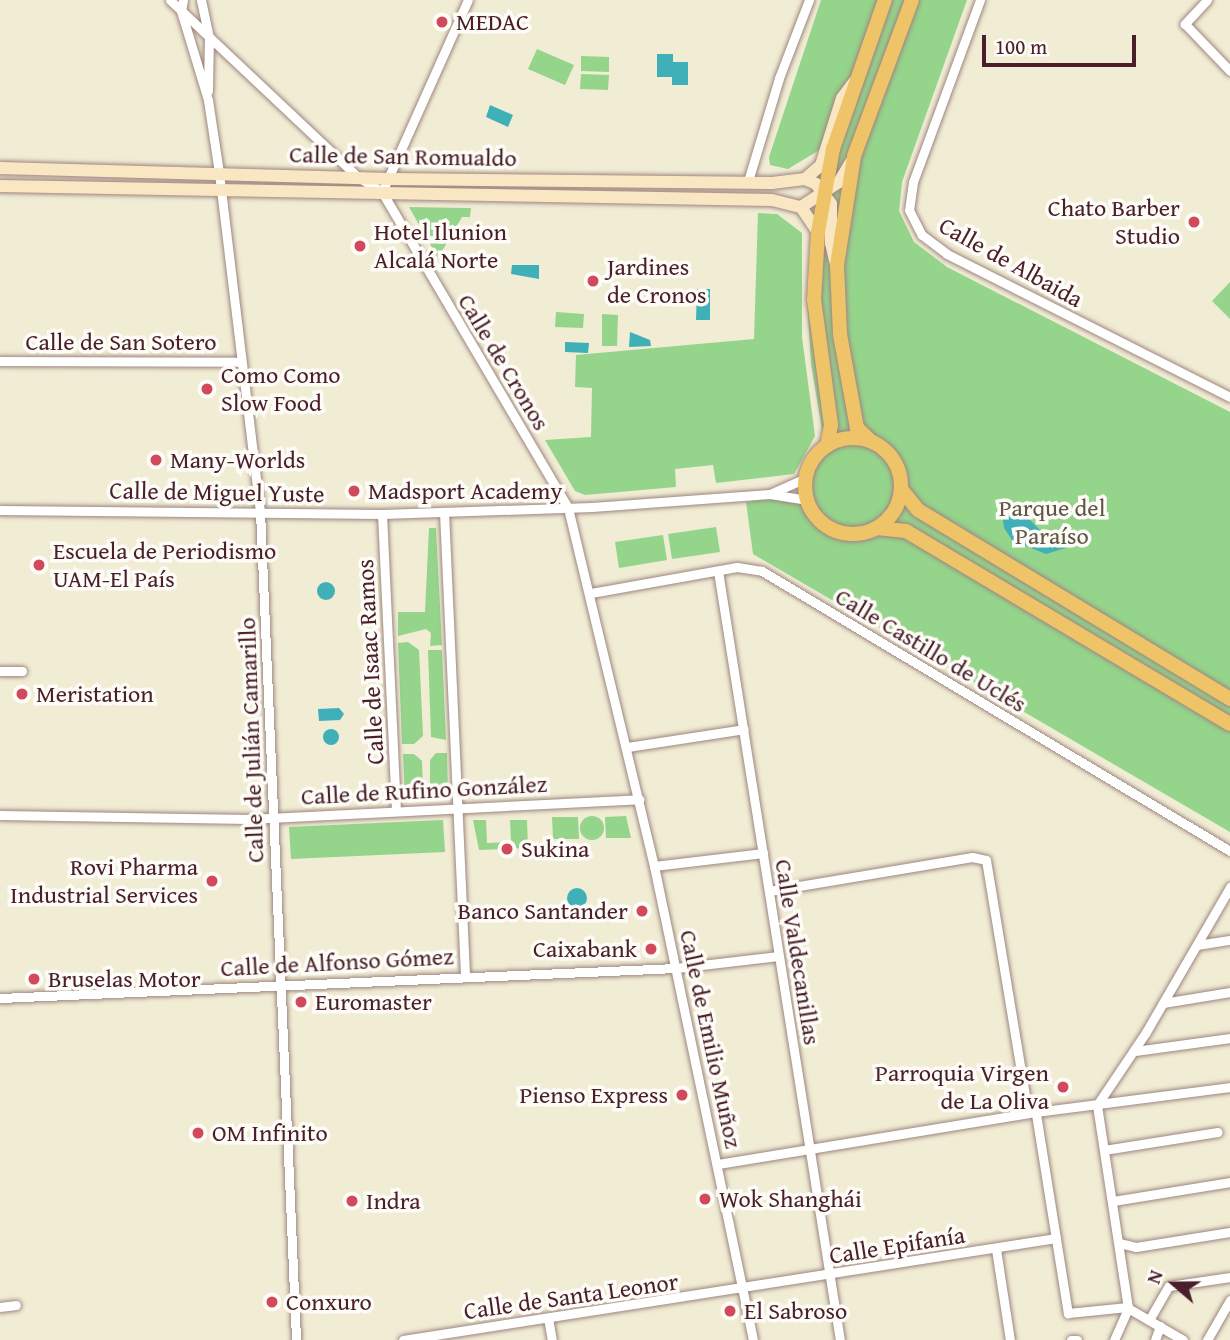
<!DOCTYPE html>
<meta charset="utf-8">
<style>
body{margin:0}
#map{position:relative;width:1230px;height:1340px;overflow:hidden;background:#f1ecd4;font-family:"Gentium Book Plus",serif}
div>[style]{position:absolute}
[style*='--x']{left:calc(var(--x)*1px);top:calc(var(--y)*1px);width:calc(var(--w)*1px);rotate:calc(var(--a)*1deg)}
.green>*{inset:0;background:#95d48b}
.round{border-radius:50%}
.water>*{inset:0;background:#3fb0b7}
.roads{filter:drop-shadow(0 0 2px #9e8680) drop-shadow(0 0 2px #9e8680)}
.street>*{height:9px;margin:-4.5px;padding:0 4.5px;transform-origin:4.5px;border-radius:4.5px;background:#fff}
.secondary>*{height:12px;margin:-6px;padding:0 6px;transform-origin:6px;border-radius:6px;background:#f9e7c3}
.primary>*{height:14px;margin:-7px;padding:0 7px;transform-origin:7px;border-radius:7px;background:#efc469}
.primary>.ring{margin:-7px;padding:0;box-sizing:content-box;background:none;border:14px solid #efc469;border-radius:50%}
.dots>*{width:19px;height:19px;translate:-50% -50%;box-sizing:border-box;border:4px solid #fdfcf7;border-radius:50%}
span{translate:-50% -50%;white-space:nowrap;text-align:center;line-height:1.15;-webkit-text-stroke:7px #fdfcf7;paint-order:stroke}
.poi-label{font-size:24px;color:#4a1f2b}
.left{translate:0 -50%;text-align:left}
.right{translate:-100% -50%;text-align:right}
.street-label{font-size:24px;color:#4a1f2b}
.park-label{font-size:24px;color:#605548}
.north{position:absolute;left:1139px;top:1249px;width:70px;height:70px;-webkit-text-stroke:5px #fdfcf7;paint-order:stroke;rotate:290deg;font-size:19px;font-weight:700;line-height:28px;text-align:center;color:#4a1f2b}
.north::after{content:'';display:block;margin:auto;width:24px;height:32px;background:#4a1f2b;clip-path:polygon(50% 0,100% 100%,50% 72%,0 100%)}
.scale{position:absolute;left:982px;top:35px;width:154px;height:32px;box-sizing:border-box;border:4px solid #4a1f2b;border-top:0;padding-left:9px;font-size:21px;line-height:24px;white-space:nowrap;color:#4a1f2b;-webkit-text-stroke:5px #fdfcf7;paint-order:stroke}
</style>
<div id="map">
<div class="green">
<div style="clip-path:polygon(821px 0,967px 0,902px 182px,899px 211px,914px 242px,947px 267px,1230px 412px,1230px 832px,753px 554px,746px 502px,796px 495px,823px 436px,811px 364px,807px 297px,821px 149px,788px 169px,770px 165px,769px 157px)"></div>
<div style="clip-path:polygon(537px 49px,574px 65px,565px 85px,528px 69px)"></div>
<div style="clip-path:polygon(581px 56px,609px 57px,609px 72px,581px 71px)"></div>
<div style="clip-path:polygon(581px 74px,609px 75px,608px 90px,580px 89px)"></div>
<div style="clip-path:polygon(409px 207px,466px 208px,471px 208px,470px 217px,462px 217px,438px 258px)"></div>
<div style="clip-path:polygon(758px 213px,777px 214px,802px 233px,802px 337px,815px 436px,794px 474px,716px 483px,713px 465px,675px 469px,676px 487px,585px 495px,575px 491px,545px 440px,591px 437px,592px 388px,575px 387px,576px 355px,754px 339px)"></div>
<div style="clip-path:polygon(1230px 282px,1230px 319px,1212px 301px)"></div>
<div style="clip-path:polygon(556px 312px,584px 314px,583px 328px,555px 327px)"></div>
<div style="clip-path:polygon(602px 314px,618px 315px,617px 346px,602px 346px)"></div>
<div style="clip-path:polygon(716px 527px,720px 552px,672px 559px,668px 534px)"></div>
<div style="clip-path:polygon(429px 528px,436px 528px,442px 645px,430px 646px,431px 633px,426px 629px,398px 636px,398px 612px,425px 612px)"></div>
<div style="clip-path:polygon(663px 535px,667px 560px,619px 568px,615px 542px)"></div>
<div style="clip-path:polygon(408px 642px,419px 650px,423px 736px,414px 744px,402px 744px,398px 643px)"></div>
<div style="clip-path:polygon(428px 650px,442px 650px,446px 740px,431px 737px)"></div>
<div style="clip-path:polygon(436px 753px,447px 753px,448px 796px,430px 789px,430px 760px)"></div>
<div style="clip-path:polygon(403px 754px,414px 754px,422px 761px,423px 790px,413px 796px,405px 797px)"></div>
<div class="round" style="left:580px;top:816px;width:24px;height:24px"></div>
<div style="clip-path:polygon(626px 816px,631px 838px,606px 838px,605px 817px)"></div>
<div style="clip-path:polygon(552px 817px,578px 817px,579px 839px,553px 839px)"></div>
<div style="clip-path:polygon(443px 820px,445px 852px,291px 859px,289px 827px)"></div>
<div style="clip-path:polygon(473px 820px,486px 820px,487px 843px,511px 842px,510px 820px,527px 820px,528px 848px,479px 850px)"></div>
</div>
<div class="water">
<div style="clip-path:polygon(657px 54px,673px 54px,673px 62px,688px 62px,688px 85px,672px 85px,672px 77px,657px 77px)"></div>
<div style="clip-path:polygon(490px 105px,513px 115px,508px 127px,486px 117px)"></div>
<div style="clip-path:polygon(512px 265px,539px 265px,539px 279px,511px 274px)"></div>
<div style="clip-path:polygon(697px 289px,710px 289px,710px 320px,696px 320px)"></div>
<div style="clip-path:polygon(630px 332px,650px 340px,651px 346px,629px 347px)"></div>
<div style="clip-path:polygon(565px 342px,589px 343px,588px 353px,565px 352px)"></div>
<div style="clip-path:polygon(1000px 499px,1009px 499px,1040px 530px,1072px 546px,1046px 554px,1012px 540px,1004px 528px)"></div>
<div class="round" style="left:317px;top:582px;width:18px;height:18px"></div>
<div style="clip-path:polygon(339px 708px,344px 714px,340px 720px,319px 721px,318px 709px)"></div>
<div class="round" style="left:323px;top:729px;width:16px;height:16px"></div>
<div class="round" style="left:567px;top:888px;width:20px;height:20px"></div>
</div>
<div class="roads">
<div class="street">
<div style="--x:170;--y:0;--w:258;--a:43.3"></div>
<div style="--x:358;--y:177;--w:28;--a:32"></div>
<div style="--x:382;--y:192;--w:367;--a:59.5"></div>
<div style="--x:568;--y:508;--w:368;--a:76.5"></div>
<div style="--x:654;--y:866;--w:484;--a:78.2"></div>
<div style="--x:183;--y:0;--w:11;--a:100"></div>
<div style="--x:181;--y:11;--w:93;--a:73.1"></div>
<div style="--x:208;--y:100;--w:74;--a:81.4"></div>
<div style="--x:219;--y:173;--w:340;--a:83.1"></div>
<div style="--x:260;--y:511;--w:830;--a:87.51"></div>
<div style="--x:201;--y:0;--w:38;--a:78"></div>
<div style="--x:209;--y:37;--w:54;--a:91.1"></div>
<div style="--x:980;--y:0;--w:194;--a:110.2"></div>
<div style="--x:913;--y:182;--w:28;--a:98"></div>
<div style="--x:909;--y:210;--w:28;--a:63"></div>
<div style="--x:922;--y:235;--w:31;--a:37"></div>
<div style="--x:947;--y:254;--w:317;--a:26.8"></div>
<div style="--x:1207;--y:0;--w:33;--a:133"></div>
<div style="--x:1185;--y:24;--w:65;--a:46.2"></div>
<div style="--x:748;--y:181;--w:108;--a:-73.2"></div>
<div style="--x:779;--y:78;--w:84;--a:-69"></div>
<div style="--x:382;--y:192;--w:210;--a:-65.9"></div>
<div style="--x:0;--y:361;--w:241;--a:0.2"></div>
<div style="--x:772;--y:493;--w:37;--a:-24"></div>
<div style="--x:0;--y:510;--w:382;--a:0.6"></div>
<div style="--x:382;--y:514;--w:210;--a:-1.9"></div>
<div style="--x:592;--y:507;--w:178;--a:-4.2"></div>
<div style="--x:770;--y:494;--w:38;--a:9"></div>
<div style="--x:444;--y:512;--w:462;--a:87.4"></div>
<div style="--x:382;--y:514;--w:295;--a:87.3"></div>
<div style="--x:718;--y:571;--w:779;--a:80.99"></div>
<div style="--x:591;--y:593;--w:148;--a:-10.1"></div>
<div style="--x:737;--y:567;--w:25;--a:9"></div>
<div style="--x:762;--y:571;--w:545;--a:30.89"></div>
<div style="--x:0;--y:671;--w:22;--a:0"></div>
<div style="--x:627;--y:747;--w:118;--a:-8.7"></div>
<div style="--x:0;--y:815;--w:249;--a:0.9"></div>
<div style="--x:249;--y:819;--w:391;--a:-2.9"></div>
<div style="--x:654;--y:866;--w:110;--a:-6.8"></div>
<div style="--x:769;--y:891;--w:206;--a:-9.5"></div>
<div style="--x:972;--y:857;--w:14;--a:12"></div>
<div style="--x:986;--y:860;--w:256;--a:80.6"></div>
<div style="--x:1197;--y:945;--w:33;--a:-9"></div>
<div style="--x:0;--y:998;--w:677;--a:-2.54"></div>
<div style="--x:676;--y:968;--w:103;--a:-6.7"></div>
<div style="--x:1163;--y:1003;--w:68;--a:-9.3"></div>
<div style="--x:1135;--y:1051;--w:96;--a:-7.8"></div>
<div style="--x:1036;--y:1114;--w:202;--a:80.9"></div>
<div style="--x:1068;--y:1313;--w:60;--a:-5.7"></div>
<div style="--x:1104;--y:1150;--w:115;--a:-9"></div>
<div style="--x:718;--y:1164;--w:314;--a:-9.3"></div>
<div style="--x:1028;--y:1113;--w:204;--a:-7.3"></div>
<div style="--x:1113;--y:1201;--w:119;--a:-9.2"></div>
<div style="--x:1119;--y:1243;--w:17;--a:13"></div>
<div style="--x:1136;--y:1247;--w:95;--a:-9.1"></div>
<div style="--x:996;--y:1249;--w:92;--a:81.3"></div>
<div style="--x:0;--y:1307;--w:16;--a:-7"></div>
<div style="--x:548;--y:1318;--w:22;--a:80"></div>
<div style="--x:1149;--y:1320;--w:39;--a:-60"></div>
<div style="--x:1169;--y:1286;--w:62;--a:-8.4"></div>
<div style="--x:403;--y:1340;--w:661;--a:-8.88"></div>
<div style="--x:1071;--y:1340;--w:6;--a:0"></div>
<div style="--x:1114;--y:1340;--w:35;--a:-66"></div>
<div style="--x:1155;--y:1340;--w:15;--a:-70"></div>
<div style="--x:1183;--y:1340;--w:64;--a:-149.8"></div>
<div style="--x:1128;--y:1308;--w:205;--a:-98.7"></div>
<div style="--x:1097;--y:1105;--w:88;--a:-56.1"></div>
<div style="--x:1146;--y:1032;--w:168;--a:-59.9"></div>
<div style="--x:1207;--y:1340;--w:46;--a:-60.1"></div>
</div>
<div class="secondary">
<div style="--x:0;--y:168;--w:390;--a:1.6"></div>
<div style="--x:390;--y:179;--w:382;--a:0.6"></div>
<div style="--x:772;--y:183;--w:33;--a:-7"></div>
<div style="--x:805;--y:179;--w:21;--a:-41"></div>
<div style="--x:821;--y:165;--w:70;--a:-72.6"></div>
<div style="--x:842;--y:98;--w:20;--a:-53"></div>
<div style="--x:805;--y:179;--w:12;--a:24"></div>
<div style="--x:816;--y:184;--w:25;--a:53"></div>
<div style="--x:831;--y:204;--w:39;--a:90"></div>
<div style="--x:831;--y:243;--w:22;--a:77"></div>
<div style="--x:0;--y:186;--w:772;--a:1.04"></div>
<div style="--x:772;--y:200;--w:30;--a:14"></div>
<div style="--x:801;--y:207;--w:45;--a:-33.3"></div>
<div style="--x:839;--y:182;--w:23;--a:-59"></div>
<div style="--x:801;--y:207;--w:30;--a:56"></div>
</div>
<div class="primary">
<div class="ring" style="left:805px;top:438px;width:82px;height:82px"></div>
<div style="--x:872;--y:442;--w:21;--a:-137"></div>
<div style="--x:857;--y:428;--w:96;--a:-100.3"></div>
<div style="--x:840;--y:334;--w:69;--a:-92.5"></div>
<div style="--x:837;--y:265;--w:110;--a:-81.1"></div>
<div style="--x:854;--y:156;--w:166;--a:-69.6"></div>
<div style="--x:827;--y:446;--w:21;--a:-79"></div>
<div style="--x:831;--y:425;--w:126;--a:-97.7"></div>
<div style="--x:814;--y:300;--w:68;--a:-86.6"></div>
<div style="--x:818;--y:232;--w:84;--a:-79.8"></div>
<div style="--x:833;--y:149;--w:158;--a:-70.8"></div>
<div style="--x:901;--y:489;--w:27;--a:51"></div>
<div style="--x:918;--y:510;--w:365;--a:31.2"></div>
<div style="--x:877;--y:528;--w:29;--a:6"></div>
<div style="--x:906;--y:531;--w:377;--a:30.8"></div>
</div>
</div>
<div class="dots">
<div style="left:442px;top:22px;background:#d1495b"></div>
<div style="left:1194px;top:222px;background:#d1495b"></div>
<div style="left:360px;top:246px;background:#d1495b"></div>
<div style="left:593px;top:281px;background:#d1495b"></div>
<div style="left:207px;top:389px;background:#d1495b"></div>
<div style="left:156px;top:460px;background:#d1495b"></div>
<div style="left:354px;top:491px;background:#d1495b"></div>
<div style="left:39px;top:565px;background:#d1495b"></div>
<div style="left:22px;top:694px;background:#d1495b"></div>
<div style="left:507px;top:849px;background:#d1495b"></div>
<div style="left:212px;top:881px;background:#d1495b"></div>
<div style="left:642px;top:911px;background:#d1495b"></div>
<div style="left:651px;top:949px;background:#d1495b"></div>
<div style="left:34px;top:979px;background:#d1495b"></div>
<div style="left:301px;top:1002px;background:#d1495b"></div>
<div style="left:1063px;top:1087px;background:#d1495b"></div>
<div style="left:682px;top:1095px;background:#d1495b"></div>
<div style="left:198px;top:1133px;background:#d1495b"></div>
<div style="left:705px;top:1199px;background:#d1495b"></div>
<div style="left:352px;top:1201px;background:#d1495b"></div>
<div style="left:272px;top:1302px;background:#d1495b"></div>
<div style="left:730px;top:1311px;background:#d1495b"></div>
</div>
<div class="poi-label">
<span class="left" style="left:456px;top:22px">MEDAC</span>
<span class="right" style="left:1180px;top:222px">Chato Barber<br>Studio</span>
<span class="left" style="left:374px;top:246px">Hotel Ilunion<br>Alcalá Norte</span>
<span class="left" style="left:607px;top:281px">Jardines<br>de Cronos</span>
<span class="left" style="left:221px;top:389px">Como Como<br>Slow Food</span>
<span class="left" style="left:170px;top:460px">Many-Worlds</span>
<span class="left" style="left:368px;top:491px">Madsport Academy</span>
<span class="left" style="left:53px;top:565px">Escuela de Periodismo<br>UAM-El País</span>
<span class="left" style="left:36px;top:694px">Meristation</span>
<span class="left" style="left:521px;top:849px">Sukina</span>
<span class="right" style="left:198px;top:881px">Rovi Pharma<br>Industrial Services</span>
<span class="right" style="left:628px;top:911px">Banco Santander</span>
<span class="right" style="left:637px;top:949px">Caixabank</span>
<span class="left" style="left:48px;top:979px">Bruselas Motor</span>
<span class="left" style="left:315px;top:1002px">Euromaster</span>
<span class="right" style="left:1049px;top:1087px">Parroquia Virgen<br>de La Oliva</span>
<span class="right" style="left:668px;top:1095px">Pienso Express</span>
<span class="left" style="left:212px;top:1133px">OM Infinito</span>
<span class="left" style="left:719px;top:1199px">Wok Shanghái</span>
<span class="left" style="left:366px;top:1201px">Indra</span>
<span class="left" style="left:286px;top:1302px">Conxuro</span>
<span class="left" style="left:744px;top:1311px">El Sabroso</span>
</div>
<div class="street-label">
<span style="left:403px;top:156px;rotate:1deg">Calle de San Romualdo</span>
<span style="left:1011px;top:262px;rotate:29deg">Calle de Albaida</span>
<span style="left:121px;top:342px">Calle de San Sotero</span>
<span style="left:504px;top:362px;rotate:59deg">Calle de Cronos</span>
<span style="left:217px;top:492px;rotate:1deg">Calle de Miguel Yuste</span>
<span style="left:931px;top:650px;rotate:31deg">Calle Castillo de Uclés</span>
<span style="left:370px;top:662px;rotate:-93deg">Calle de Isaac Ramos</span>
<span style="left:251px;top:740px;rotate:-92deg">Calle de Julián Camarillo</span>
<span style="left:424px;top:790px;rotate:-3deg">Calle de Rufino González</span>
<span style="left:798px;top:952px;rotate:81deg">Calle Valdecanillas</span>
<span style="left:337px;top:962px;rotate:-3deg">Calle de Alfonso Gómez</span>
<span style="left:711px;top:1039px;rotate:78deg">Calle de Emilio Muñoz</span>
<span style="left:897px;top:1245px;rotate:-9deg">Calle Epifanía</span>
<span style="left:571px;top:1296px;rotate:-8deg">Calle de Santa Leonor</span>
</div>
<div class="park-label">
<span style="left:1052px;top:522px">Parque del<br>Paraíso</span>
</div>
<div class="north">N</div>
<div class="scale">100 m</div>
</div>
